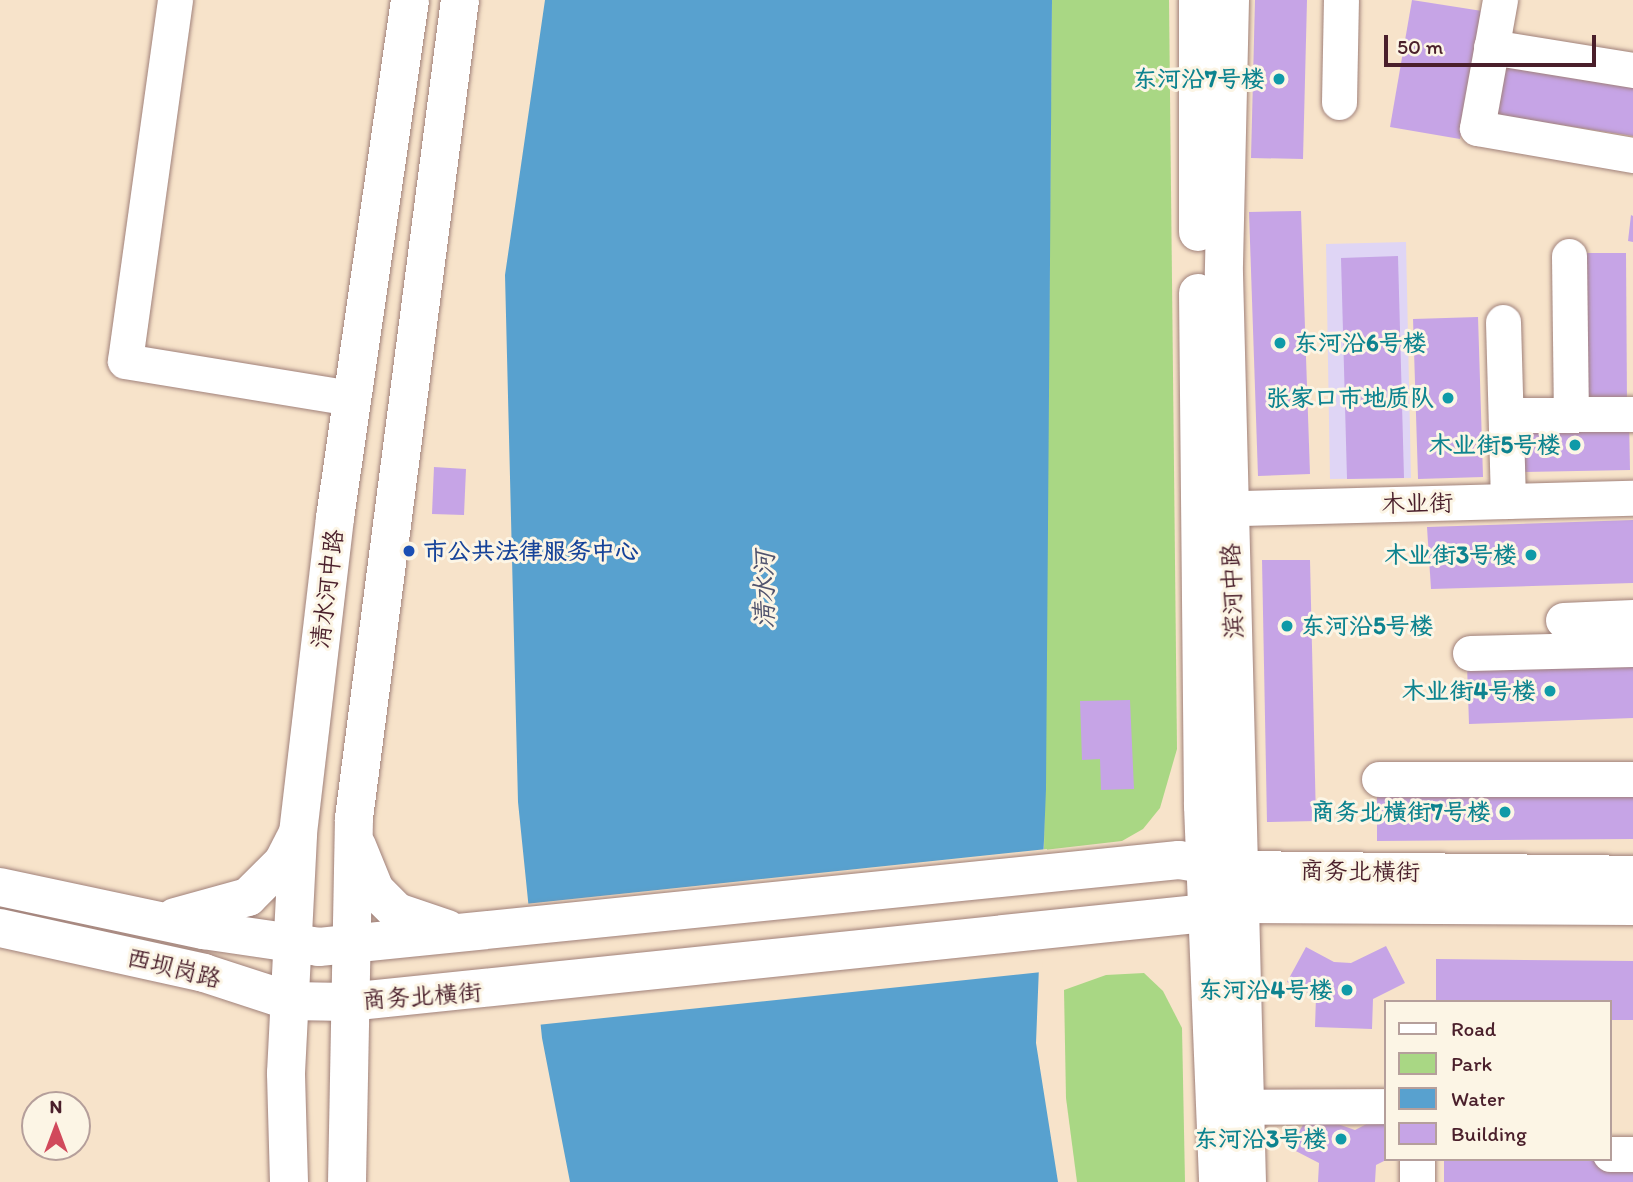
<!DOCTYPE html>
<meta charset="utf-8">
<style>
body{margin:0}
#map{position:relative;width:1633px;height:1182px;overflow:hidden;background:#f7e3ca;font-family:Itim,"LXGW WenKai TC",sans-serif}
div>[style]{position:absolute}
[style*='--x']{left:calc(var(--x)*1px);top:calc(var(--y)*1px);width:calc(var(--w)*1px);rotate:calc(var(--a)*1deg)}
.built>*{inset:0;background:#dfd5f5}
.green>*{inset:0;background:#a9d784}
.water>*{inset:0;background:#58a1cf}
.pier>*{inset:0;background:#f7e3ca}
.building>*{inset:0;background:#c6a4e6}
.roads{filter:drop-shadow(0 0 2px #a0817a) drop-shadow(0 0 2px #a0817a)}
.minor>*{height:35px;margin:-17.5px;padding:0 17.5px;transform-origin:17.5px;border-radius:17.5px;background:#fff}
.major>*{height:38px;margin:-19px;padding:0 19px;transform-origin:19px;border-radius:19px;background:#fff}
.dots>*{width:19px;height:19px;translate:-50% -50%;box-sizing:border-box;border:4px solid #fcf5e5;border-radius:50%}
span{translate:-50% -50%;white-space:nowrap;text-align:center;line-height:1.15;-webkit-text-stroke:6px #fcf5e5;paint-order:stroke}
.culture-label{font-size:24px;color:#0d838f;font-weight:700}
.right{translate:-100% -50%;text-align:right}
.left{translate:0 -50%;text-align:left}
.street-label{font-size:24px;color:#4a1f2b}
.transit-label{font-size:24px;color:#164399;font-weight:700}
.water-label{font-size:26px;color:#50536d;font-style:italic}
.legend{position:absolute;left:1384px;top:1000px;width:228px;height:161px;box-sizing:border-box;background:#fcf5e5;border:2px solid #b59f9b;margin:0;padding:9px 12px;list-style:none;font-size:21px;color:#4a1f2b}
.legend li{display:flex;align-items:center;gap:14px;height:35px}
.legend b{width:35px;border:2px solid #b59f9b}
.north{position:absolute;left:21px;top:1091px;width:70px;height:70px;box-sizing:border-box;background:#fcf5e5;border:2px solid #b59f9b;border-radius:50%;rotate:0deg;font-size:19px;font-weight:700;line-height:28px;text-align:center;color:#4a1f2b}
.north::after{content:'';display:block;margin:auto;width:24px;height:32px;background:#d1495b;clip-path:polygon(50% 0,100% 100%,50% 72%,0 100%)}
.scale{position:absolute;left:1384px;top:35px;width:212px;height:32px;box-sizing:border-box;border:4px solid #4a1f2b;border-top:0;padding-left:9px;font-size:21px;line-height:24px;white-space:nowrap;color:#4a1f2b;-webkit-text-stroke:5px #fcf5e5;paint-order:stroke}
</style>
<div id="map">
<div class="built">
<div style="clip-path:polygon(1406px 242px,1411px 478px,1330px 479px,1326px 244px)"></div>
</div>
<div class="green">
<div style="clip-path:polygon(1052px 0,1169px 0,1177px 749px,1160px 808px,1143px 829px,1122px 841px,1044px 850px)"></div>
<div style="clip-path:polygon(1144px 973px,1163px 991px,1182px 1028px,1185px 1182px,1077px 1182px,1066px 1098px,1064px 990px,1106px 975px)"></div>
</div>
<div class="water">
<div style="clip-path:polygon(545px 0,1052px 0,1046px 789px,1036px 1043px,1058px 1182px,570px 1182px,542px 1038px,518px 802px,505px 275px)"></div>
</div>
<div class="pier">
<div style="clip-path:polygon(1047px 849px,1042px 972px,537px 1025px,525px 904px)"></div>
</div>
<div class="building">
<div style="clip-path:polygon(1255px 0,1307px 0,1303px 159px,1251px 158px)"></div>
<div style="clip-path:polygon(1412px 0,1482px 11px,1460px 139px,1390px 127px)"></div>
<div style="clip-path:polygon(1506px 57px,1633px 77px,1633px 136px,1497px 115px)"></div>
<div style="clip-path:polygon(1301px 211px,1310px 474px,1258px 476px,1249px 212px)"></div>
<div style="clip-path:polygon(1631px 215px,1633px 216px,1633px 242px,1628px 241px)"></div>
<div style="clip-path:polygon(1575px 253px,1626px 253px,1627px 403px,1575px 404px)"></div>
<div style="clip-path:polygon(1398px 256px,1404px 478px,1347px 479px,1341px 258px)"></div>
<div style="clip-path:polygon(1478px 317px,1483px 477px,1418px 479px,1413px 319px)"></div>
<div style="clip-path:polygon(1629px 418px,1630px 470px,1521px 472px,1520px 420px)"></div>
<div style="clip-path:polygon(434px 467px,466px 469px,464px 515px,432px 514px)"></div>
<div style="clip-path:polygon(1633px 520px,1633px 583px,1431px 589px,1427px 527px)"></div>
<div style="clip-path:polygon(1262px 560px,1310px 560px,1316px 821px,1267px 822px)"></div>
<div style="clip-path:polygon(1633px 658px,1633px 718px,1469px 724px,1467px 664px)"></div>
<div style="clip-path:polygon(1130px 700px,1134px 789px,1101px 790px,1100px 759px,1082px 760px,1080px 701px)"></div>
<div style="clip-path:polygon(1633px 784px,1633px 839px,1377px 841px,1377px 786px)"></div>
<div style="clip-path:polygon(1386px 946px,1405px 983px,1373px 999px,1372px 1029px,1315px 1027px,1316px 997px,1287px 982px,1306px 947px,1334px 962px,1351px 963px)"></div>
<div style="clip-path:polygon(1436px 959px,1633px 961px,1633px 1020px,1610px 1020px,1610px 1002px,1436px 1002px)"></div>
<div style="clip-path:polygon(1309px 1114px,1355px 1130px,1386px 1114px,1386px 1160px,1376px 1165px,1375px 1182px,1318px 1182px,1319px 1163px,1290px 1148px)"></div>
<div style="clip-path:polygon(1444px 1159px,1633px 1160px,1633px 1182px,1444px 1182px)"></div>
</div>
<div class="roads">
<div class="minor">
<div style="--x:175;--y:0;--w:364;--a:97.9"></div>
<div style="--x:125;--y:361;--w:230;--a:9.3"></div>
<div style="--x:1500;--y:0;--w:130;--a:100.2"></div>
<div style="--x:1477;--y:128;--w:158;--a:9.8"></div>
<div style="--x:1491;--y:47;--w:144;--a:9.2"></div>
<div style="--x:1339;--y:102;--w:102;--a:-88.9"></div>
<div style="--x:1569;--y:256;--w:159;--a:89.3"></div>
<div style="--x:1503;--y:322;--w:179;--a:88.4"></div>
<div style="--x:1522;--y:415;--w:111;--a:-0.5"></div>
<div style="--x:1203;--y:509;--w:430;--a:-1.5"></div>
<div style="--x:1563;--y:620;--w:70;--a:-2.5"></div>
<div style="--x:1470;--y:653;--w:163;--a:-1.4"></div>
<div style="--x:1379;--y:779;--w:254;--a:0"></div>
<div style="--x:1218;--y:1107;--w:168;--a:-0.3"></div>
<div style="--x:1610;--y:1154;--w:23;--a:0"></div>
<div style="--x:1417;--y:1182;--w:23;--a:-90"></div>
</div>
<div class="major">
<div style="--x:1230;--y:0;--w:274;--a:91.3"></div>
<div style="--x:1224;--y:274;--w:908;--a:88.55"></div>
<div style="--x:1198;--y:232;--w:232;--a:-90"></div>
<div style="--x:1198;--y:293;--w:513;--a:89.44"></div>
<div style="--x:1203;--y:806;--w:376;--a:87.7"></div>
<div style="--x:357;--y:846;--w:48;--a:67.8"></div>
<div style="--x:375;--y:890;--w:31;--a:45"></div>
<div style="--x:397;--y:912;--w:53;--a:18.8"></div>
<div style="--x:0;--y:887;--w:208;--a:12"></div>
<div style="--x:203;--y:930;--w:117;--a:8.3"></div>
<div style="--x:319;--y:947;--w:864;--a:-5.78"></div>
<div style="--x:1179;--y:860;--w:62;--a:9.3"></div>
<div style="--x:1240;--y:870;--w:393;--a:0.7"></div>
<div style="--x:175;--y:917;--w:76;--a:-15.3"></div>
<div style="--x:248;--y:897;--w:49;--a:-45"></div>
<div style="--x:283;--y:862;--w:30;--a:-63"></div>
<div style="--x:0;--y:928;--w:209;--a:12.4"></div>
<div style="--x:204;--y:973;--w:90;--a:18"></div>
<div style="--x:290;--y:1001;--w:58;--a:1"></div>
<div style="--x:348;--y:1002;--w:864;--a:-5.92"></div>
<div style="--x:1207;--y:913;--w:37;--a:-14"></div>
<div style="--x:1243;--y:904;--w:390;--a:0.3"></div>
<div style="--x:289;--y:1182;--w:109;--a:-91.6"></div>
<div style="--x:286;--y:1073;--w:240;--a:-87.1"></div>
<div style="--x:298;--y:833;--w:317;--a:-83.3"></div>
<div style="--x:335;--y:518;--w:523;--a:-81.76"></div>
<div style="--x:347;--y:1182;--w:364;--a:-88.9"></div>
<div style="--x:354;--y:818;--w:825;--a:-82.62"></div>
</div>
</div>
<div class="dots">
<div style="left:1279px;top:79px;background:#0f9aa8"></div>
<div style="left:1280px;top:343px;background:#0f9aa8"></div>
<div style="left:1448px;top:398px;background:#0f9aa8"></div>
<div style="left:1575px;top:445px;background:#0f9aa8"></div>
<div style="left:409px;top:551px;background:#1a4fb4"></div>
<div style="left:1531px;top:555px;background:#0f9aa8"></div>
<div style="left:1287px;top:626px;background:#0f9aa8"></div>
<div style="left:1550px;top:691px;background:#0f9aa8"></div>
<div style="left:1505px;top:812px;background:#0f9aa8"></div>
<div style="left:1347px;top:990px;background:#0f9aa8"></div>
<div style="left:1341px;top:1139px;background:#0f9aa8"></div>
</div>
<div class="culture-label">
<span class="right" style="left:1265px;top:79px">东河沿7号楼</span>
<span class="left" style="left:1294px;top:343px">东河沿6号楼</span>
<span class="right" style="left:1434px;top:398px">张家口市地质队</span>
<span class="right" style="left:1561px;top:445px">木业街5号楼</span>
<span class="right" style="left:1517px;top:555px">木业街3号楼</span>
<span class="left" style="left:1301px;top:626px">东河沿5号楼</span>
<span class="right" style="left:1536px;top:691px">木业街4号楼</span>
<span class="right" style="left:1491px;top:812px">商务北横街7号楼</span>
<span class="right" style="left:1333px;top:990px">东河沿4号楼</span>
<span class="right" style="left:1327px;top:1139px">东河沿3号楼</span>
</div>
<div class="street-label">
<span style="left:1417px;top:503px;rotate:-1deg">木业街</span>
<span style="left:327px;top:589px;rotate:-83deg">清水河中路</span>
<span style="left:1232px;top:591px;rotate:-92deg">滨河中路</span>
<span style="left:1360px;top:871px;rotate:1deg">商务北横街</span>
<span style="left:174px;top:968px;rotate:14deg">西坝岗路</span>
<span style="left:422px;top:996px;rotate:-4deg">商务北横街</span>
</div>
<div class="transit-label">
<span class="left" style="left:423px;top:551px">市公共法律服务中心</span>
</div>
<div class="water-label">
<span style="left:765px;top:590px;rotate:-90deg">清水河</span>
</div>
<ul class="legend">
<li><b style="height:9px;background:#fff"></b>Road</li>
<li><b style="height:19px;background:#a9d784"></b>Park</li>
<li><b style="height:19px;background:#58a1cf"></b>Water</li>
<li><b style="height:19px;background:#c6a4e6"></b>Building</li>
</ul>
<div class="north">N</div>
<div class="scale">50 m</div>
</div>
